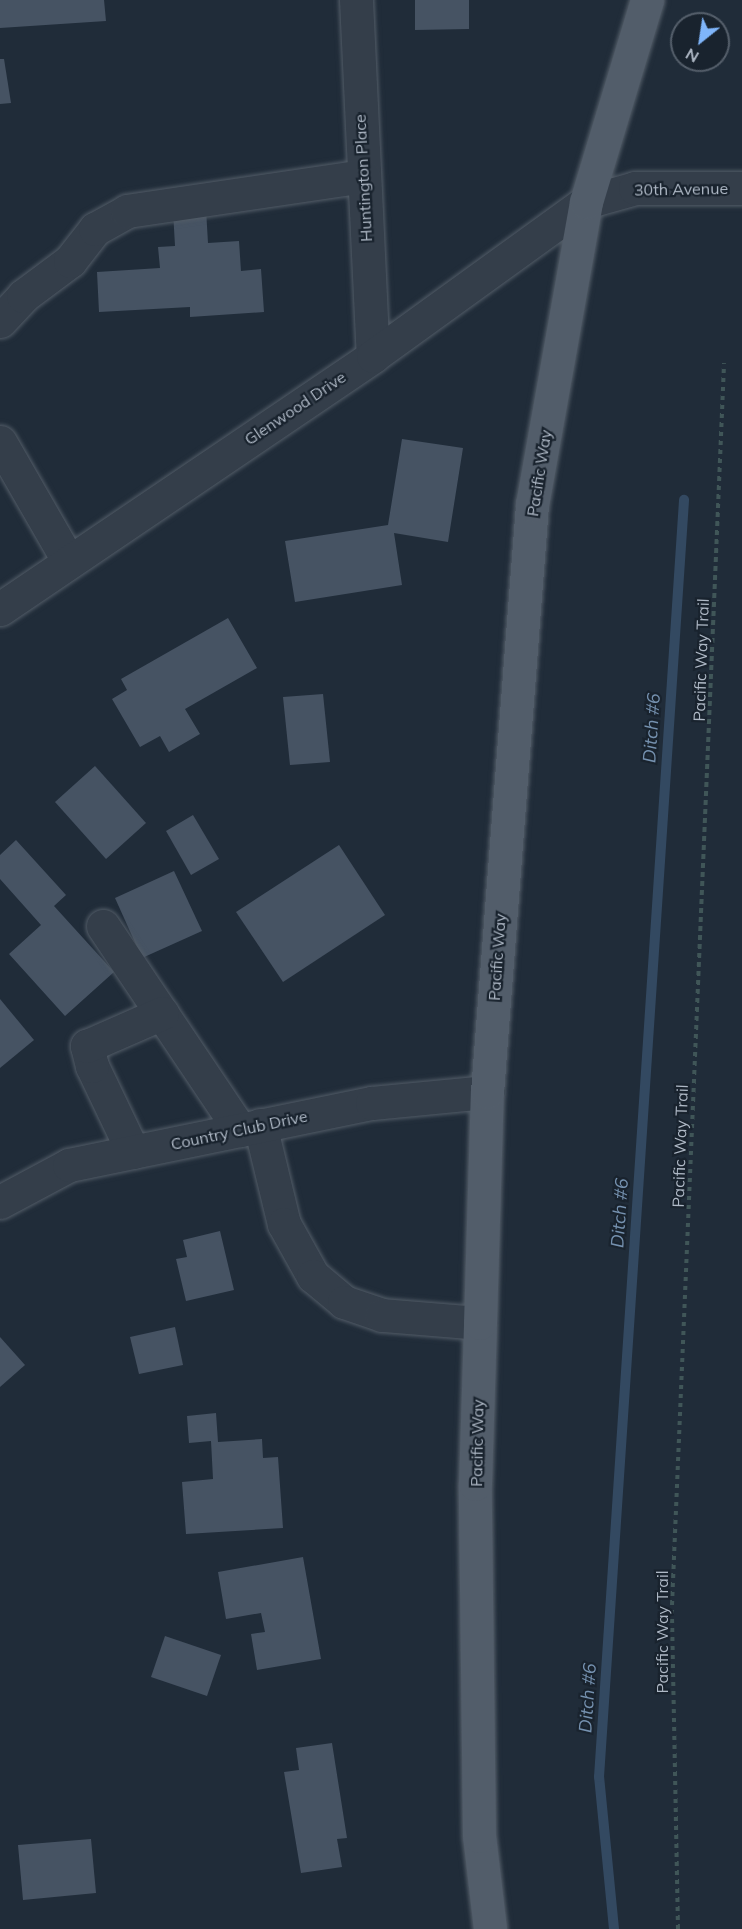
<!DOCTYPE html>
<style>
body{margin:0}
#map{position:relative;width:742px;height:1929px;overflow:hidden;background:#202c39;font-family:Mulish,sans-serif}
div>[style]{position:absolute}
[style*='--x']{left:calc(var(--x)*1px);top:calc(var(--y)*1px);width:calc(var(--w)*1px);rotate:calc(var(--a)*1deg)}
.stream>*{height:10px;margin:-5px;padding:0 5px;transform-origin:5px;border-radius:5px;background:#334961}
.building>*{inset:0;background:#465363}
.path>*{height:4px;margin-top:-2px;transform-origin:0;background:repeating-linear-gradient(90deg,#405658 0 4.5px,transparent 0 9px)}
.roads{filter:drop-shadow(0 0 2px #525c67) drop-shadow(0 0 2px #525c67)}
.minor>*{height:33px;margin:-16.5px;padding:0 16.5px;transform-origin:16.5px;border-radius:16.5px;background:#343e4a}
.major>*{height:33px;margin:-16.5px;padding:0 16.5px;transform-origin:16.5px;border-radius:16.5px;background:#525d6a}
span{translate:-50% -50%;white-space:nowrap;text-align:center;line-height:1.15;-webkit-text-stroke:4.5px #19232e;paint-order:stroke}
.street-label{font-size:16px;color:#afb9c6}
.water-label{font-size:18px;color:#7591af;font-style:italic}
.north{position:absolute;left:670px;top:12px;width:60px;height:60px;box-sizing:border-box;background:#19232e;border:2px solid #555f6b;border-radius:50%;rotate:210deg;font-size:16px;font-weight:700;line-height:24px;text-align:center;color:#afb9c6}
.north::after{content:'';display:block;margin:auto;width:21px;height:27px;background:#7fb5fa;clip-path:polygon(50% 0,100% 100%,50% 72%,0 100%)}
</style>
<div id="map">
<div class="stream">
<div style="--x:614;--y:1929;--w:153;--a:-95.6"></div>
<div style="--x:599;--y:1777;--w:1280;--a:-86.19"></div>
</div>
<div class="building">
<div style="clip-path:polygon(0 0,104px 0,106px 21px,0 28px)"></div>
<div style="clip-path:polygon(415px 0,469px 0,469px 29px,415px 30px)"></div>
<div style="clip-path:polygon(0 59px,4px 59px,11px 103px,0 104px)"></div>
<div style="clip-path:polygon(206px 209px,208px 243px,239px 241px,241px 271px,261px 269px,264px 312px,190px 317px,190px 307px,99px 312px,97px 272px,160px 268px,158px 247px,175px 246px,173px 211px)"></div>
<div style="clip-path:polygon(402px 439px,463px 448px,448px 542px,394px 533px,402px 585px,295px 602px,285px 541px,388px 525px)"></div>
<div style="clip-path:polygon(228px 618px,257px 668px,185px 709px,200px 734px,169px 752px,160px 736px,140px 747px,112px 699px,127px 690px,121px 679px)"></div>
<div style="clip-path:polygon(323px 694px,330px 762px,290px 765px,283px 697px)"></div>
<div style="clip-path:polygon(95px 766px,146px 823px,106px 859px,55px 802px)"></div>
<div style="clip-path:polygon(193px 815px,219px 859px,191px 875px,166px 831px)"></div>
<div style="clip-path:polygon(16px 840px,66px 895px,54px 906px,114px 972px,65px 1016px,9px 954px,41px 925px,0 879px,0 855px)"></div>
<div style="clip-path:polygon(339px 845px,385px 915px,283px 982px,236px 912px)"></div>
<div style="clip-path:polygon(174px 871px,202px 931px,142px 958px,115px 898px)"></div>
<div style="clip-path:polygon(0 999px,34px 1040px,0 1068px)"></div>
<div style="clip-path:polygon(220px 1231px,234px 1290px,186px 1301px,176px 1259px,187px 1257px,183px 1240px)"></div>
<div style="clip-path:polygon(175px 1327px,183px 1365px,139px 1374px,130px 1337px)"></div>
<div style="clip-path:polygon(0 1337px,25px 1365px,0 1387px)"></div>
<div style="clip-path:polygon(216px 1413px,218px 1442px,262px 1439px,263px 1458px,278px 1457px,283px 1528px,186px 1534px,182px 1482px,213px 1479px,211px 1441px,189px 1443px,187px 1416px)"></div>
<div style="clip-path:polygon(303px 1557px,321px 1659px,257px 1670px,251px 1634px,265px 1632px,261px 1613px,226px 1619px,218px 1572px)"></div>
<div style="clip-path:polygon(165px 1636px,221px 1655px,207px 1696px,151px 1677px)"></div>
<div style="clip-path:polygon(332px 1743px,347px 1838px,337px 1839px,342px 1867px,301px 1873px,284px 1772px,299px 1770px,296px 1748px)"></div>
<div style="clip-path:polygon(91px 1839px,96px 1893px,23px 1900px,18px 1845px)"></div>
</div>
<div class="path">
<div style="--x:678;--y:1929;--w:324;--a:-91.1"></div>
<div style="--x:672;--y:1605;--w:1243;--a:-87.6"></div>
</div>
<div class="roads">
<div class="minor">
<div style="--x:356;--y:0;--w:356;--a:87.3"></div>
<div style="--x:0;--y:321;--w:34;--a:-47"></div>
<div style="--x:23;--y:296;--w:59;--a:-36.7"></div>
<div style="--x:70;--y:261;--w:41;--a:-52"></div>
<div style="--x:95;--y:229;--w:37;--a:-29"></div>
<div style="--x:127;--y:211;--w:239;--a:-8.4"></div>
<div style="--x:0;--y:442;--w:138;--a:60.1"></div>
<div style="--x:0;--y:609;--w:451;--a:-34.1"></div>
<div style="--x:373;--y:356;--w:263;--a:-35.9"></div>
<div style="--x:586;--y:202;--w:51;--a:-15.9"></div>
<div style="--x:635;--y:188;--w:107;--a:0"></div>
<div style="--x:103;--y:926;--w:246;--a:56.1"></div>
<div style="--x:260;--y:1125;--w:102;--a:76.4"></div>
<div style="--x:284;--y:1224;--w:60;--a:60.9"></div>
<div style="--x:313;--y:1276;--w:40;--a:40"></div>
<div style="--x:344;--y:1302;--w:40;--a:18.9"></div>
<div style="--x:382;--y:1315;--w:98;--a:4.7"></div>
<div style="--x:133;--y:1152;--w:95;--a:-115.5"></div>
<div style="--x:92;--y:1066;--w:21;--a:-104"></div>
<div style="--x:87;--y:1046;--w:82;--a:-23.7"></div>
<div style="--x:0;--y:1202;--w:78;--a:-28.2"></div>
<div style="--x:69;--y:1165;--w:309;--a:-11.6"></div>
<div style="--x:372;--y:1103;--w:116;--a:-5.5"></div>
</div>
<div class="major">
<div style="--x:490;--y:1929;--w:94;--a:-96.7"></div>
<div style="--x:479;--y:1836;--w:352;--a:-90.7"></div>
<div style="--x:475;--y:1484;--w:161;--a:-88.2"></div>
<div style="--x:480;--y:1323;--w:231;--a:-88.3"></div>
<div style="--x:487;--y:1092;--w:589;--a:-85.62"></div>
<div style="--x:532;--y:505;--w:308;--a:-79.9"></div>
<div style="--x:586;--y:202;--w:211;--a:-73.2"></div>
</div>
</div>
<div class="street-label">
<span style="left:363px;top:178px;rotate:-93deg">Huntington Place</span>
<span style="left:681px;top:189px;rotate:-1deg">30th Avenue</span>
<span style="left:295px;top:408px;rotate:-34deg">Glenwood Drive</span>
<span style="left:539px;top:473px;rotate:-81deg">Pacific Way</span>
<span style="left:701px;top:660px;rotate:-88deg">Pacific Way Trail</span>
<span style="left:497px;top:957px;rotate:-86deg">Pacific Way</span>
<span style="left:239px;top:1130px;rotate:-12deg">Country Club Drive</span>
<span style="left:680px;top:1146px;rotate:-88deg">Pacific Way Trail</span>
<span style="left:477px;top:1443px;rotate:-89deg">Pacific Way</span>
<span style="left:662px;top:1632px;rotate:-90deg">Pacific Way Trail</span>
</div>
<div class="water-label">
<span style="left:652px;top:728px;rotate:-86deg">Ditch #6</span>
<span style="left:620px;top:1213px;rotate:-86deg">Ditch #6</span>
<span style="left:588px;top:1698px;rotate:-86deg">Ditch #6</span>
</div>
<div class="north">N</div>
</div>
